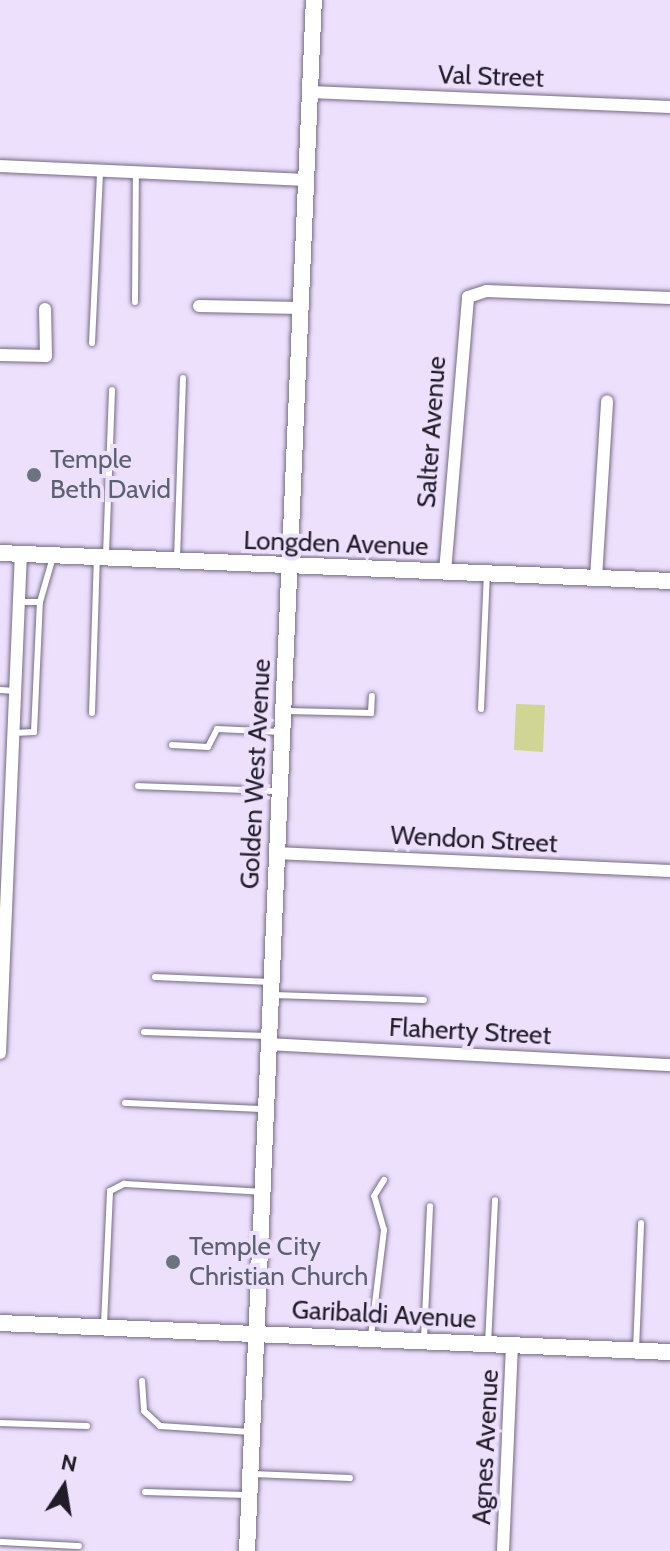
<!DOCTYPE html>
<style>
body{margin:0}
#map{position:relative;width:670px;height:1551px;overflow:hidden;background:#ece0fd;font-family:Cabin,sans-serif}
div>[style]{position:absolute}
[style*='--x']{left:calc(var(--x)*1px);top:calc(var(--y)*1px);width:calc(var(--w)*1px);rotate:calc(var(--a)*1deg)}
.green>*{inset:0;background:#d1d593}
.roads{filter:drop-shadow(0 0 2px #756a83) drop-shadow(0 0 2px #756a83)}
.service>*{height:6px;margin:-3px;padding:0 3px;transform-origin:3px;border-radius:3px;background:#fff}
.minor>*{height:12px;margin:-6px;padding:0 6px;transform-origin:6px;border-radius:6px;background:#fff}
.tertiary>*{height:16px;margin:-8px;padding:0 8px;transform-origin:8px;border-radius:8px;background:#fff}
.dots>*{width:22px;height:22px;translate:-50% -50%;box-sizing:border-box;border:4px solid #ece0fd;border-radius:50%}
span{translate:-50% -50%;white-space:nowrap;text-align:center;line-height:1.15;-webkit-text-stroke:8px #ece0fd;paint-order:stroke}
.street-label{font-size:26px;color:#211c27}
.worship-label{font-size:26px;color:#5b616d}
.left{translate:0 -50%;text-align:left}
.north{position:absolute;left:24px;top:1447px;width:80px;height:80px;-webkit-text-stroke:6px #ece0fd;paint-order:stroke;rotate:12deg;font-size:22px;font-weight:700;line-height:32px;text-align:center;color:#211c27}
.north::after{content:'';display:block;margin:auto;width:28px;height:36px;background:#211c27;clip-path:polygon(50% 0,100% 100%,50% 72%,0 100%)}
</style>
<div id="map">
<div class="green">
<div style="clip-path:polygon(516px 704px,545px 705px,543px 752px,514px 750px)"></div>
</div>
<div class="roads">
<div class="service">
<div style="--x:135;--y:302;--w:130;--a:-89.6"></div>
<div style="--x:92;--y:343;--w:172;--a:-87.3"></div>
<div style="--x:106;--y:554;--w:164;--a:-87.9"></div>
<div style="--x:177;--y:559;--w:181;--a:-88.1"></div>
<div style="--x:40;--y:602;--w:47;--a:-73.9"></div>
<div style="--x:0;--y:690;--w:16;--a:4"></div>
<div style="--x:481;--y:709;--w:135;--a:-87.5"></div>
<div style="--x:287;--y:711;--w:84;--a:1.4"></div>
<div style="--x:371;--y:713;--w:17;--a:-87"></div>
<div style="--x:92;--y:713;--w:155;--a:-88.2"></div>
<div style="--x:14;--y:733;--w:20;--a:-3"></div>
<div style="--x:34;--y:732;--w:130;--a:-87.4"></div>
<div style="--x:40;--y:602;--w:20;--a:180"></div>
<div style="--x:172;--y:745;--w:36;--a:3"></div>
<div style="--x:208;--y:747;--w:20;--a:-63"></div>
<div style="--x:217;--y:729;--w:65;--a:2.6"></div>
<div style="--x:138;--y:786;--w:139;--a:2.1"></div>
<div style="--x:155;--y:977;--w:116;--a:2.5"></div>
<div style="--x:274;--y:995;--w:150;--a:1.9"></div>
<div style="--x:144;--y:1032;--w:124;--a:1.8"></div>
<div style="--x:125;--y:1103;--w:138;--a:2.5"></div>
<div style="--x:104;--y:1324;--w:133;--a:-87.4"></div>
<div style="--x:110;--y:1191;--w:16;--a:-27"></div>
<div style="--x:124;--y:1184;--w:138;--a:3.3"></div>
<div style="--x:371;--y:1336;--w:107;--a:-83"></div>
<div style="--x:384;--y:1230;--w:35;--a:-106"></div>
<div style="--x:374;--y:1196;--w:19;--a:-58"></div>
<div style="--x:424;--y:1339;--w:133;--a:-87.4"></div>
<div style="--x:488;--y:1344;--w:144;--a:-87.2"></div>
<div style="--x:636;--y:1350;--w:127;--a:-87.7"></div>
<div style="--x:142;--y:1381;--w:30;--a:86"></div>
<div style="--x:144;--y:1411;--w:22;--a:43"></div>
<div style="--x:160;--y:1426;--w:91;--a:3.8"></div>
<div style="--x:0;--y:1423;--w:87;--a:2"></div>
<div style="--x:253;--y:1474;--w:97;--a:2.4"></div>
<div style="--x:145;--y:1492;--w:101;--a:1.7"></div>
<div style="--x:0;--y:1542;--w:79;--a:2.9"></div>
</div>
<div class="minor">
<div style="--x:310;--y:92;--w:360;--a:2.4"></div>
<div style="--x:0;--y:166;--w:306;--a:2.6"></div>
<div style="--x:199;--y:306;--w:102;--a:1.1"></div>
<div style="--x:0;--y:355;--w:46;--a:1.2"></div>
<div style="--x:46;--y:356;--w:47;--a:-91.2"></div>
<div style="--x:445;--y:572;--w:276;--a:-85.2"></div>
<div style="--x:468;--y:297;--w:19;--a:-18"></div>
<div style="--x:486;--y:291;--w:184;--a:2.2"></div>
<div style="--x:596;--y:578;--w:177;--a:-86.4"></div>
<div style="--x:276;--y:853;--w:394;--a:2.6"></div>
<div style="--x:268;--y:1044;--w:403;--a:3"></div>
<div style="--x:0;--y:1053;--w:499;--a:-87.6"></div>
<div style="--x:503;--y:1551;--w:205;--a:-87.5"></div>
</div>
<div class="tertiary">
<div style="--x:0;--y:553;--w:671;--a:2.39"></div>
<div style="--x:0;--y:1323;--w:671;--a:2.48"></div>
<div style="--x:247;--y:1551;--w:1552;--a:-87.53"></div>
</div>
</div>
<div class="dots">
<div style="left:34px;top:475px;background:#6b7280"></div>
<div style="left:173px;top:1262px;background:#6b7280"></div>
</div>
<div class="street-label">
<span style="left:491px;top:77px;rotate:2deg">Val Street</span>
<span style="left:432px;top:432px;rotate:-86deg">Salter Avenue</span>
<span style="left:336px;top:544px;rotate:2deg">Longden Avenue</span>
<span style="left:256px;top:774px;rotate:-87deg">Golden West Avenue</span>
<span style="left:474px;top:840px;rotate:3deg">Wendon Street</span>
<span style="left:470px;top:1032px;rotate:3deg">Flaherty Street</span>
<span style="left:384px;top:1315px;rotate:3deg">Garibaldi Avenue</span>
<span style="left:486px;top:1447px;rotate:-87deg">Agnes Avenue</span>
</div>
<div class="worship-label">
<span class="left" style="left:50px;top:475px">Temple<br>Beth David</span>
<span class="left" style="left:189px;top:1262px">Temple City<br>Christian Church</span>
</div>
<div class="north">N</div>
</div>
